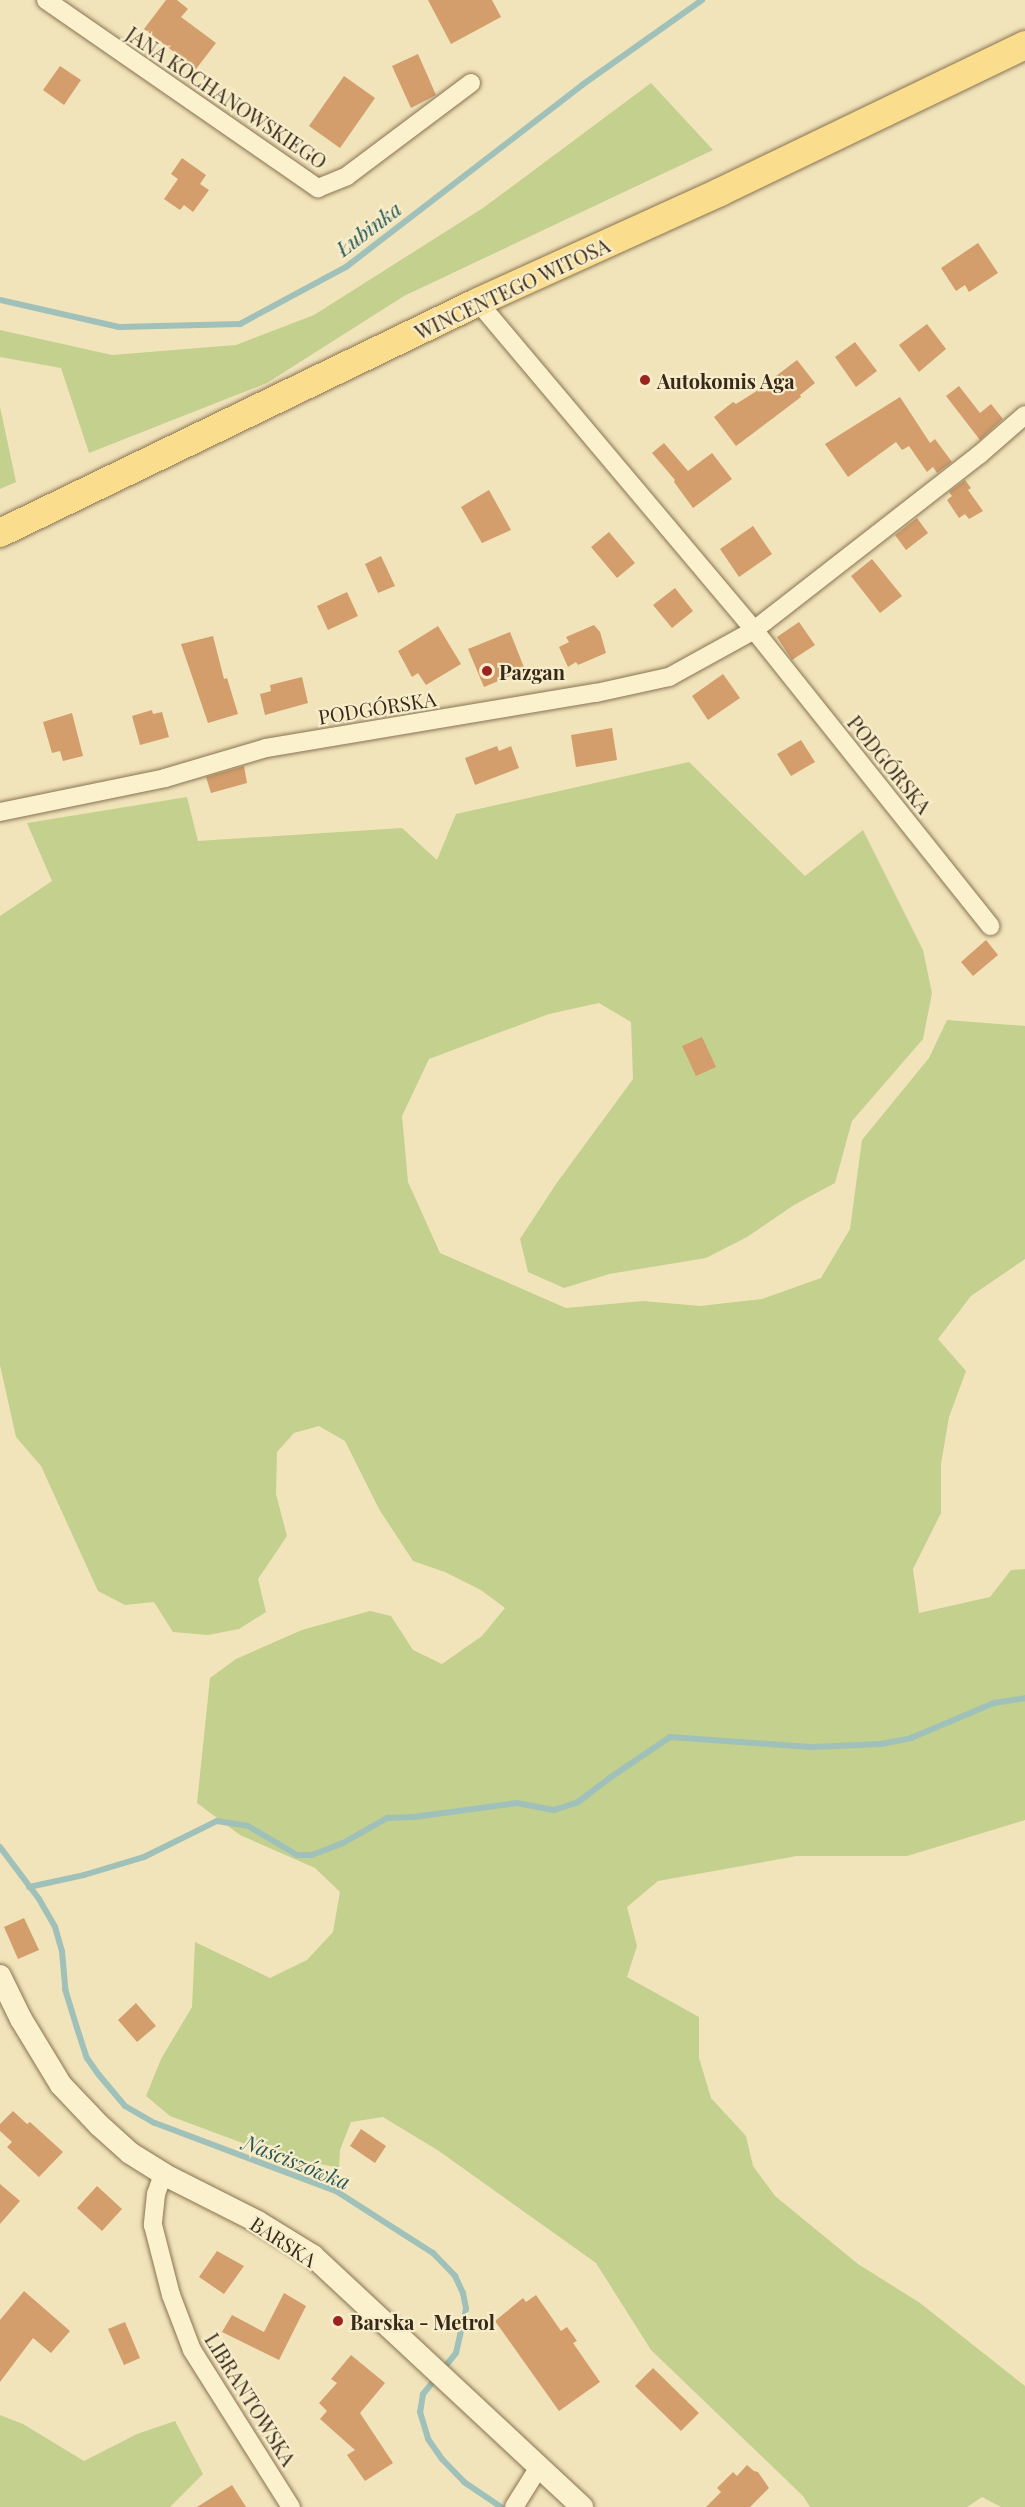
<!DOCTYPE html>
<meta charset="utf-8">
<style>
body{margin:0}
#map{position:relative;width:1025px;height:2507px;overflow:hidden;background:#f1e4ba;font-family:"Playfair Display",serif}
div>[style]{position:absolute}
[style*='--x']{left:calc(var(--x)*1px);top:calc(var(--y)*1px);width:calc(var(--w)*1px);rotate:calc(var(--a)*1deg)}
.green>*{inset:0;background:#c4d08d}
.stream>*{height:6px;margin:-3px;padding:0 3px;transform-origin:3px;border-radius:3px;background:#9fc1b9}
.building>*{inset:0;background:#d39d6c}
.roads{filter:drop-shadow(0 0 2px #897353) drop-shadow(0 0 2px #897353)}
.minor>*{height:18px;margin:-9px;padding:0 9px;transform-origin:9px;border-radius:9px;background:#fcf1cd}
.tertiary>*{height:22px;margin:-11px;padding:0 11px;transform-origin:11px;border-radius:11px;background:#fcf1cd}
.primary>*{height:28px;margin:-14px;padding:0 14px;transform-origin:14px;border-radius:14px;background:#fade8d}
.dots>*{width:16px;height:16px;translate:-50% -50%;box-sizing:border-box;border:3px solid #f8edca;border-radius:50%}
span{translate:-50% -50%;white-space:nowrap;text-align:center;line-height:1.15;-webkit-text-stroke:4.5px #f8edca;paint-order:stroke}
.street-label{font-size:20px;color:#372919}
.poi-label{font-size:20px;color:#372919;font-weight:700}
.left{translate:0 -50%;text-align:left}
.water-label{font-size:21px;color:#275858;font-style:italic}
</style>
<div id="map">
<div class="green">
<div style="clip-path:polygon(651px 83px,713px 150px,404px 296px,267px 383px,89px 453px,61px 368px,0 357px,0 330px,112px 355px,236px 345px,314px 315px,483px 208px)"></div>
<div style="clip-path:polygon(0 407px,16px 482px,0 489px)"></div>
<div style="clip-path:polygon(689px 762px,805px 876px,863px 830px,923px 950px,932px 993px,923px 1039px,852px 1121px,835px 1183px,794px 1205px,747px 1237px,706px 1258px,609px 1274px,564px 1288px,528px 1272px,520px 1239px,556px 1184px,633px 1079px,631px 1022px,599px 1003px,549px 1014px,429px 1059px,402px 1116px,408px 1182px,440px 1253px,566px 1308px,643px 1301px,700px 1306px,762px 1299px,821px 1278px,850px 1229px,862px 1140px,929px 1058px,947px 1020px,1025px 1026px,1025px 1259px,971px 1296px,938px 1339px,966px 1371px,949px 1417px,941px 1464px,941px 1513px,913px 1569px,919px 1613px,990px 1597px,1011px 1570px,1025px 1569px,1025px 1820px,907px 1856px,797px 1856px,658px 1881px,627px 1907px,637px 1946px,627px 1977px,699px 2017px,699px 2058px,711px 2098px,746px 2136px,753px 2166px,775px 2196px,858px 2264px,920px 2303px,1025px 2386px,1025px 2507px,1001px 2507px,982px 2497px,967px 2507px,810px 2507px,803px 2496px,651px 2350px,596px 2263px,439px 2151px,383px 2117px,351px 2122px,340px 2150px,339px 2168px,267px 2152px,170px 2116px,146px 2096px,161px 2059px,192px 2007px,195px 1942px,270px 1978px,307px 1960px,333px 1932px,340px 1892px,315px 1868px,240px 1835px,197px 1803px,210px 1678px,236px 1659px,302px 1630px,370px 1611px,391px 1616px,413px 1650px,442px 1664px,482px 1636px,505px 1608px,481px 1590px,445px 1572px,413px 1561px,379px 1509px,345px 1441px,319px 1426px,294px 1433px,277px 1452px,276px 1494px,287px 1536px,258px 1579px,266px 1612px,239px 1629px,208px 1635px,173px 1632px,154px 1602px,125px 1605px,98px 1591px,41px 1466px,16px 1437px,0 1365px,0 916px,52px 881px,27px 823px,187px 797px,198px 841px,402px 828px,437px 860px,456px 814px)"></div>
<div style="clip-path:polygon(0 2415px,23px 2424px,84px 2461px,137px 2434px,175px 2421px,203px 2474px,170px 2507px,0 2507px)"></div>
</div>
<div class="stream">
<div style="--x:0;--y:300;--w:122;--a:12.8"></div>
<div style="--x:119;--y:327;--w:121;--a:-1.4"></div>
<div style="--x:240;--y:324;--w:120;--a:-28.3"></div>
<div style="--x:346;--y:267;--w:298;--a:-37.6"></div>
<div style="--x:582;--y:85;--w:147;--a:-35.3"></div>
<div style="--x:0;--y:1847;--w:65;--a:53.1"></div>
<div style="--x:39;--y:1899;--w:32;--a:60"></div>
<div style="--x:55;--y:1927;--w:25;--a:74"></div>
<div style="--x:62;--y:1951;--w:38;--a:85"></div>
<div style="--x:65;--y:1989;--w:41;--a:72.9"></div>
<div style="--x:77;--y:2028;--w:32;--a:72"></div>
<div style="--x:87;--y:2058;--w:21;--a:55"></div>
<div style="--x:99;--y:2075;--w:40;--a:50"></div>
<div style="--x:125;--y:2106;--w:34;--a:30"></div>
<div style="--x:155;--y:2123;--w:193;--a:20.6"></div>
<div style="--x:336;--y:2191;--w:115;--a:32.6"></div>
<div style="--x:433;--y:2253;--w:32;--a:46"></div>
<div style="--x:455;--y:2276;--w:19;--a:65"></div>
<div style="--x:463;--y:2293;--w:16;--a:79"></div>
<div style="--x:466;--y:2309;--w:45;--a:102.8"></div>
<div style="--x:456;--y:2353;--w:22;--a:129"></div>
<div style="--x:29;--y:1887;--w:56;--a:-12.3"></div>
<div style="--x:84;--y:1875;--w:63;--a:-16.7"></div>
<div style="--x:144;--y:1857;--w:81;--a:-26.3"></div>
<div style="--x:217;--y:1821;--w:31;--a:9"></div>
<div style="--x:248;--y:1826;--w:57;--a:30.6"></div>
<div style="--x:297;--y:1855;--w:15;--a:0"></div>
<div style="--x:312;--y:1855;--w:33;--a:-21"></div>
<div style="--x:343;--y:1843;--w:51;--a:-29.6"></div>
<div style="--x:387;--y:1818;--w:27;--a:-2"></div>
<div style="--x:414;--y:1817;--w:104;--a:-7.7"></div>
<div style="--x:517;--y:1803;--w:38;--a:11"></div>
<div style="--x:554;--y:1810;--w:25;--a:-18"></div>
<div style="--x:578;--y:1802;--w:41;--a:-37.1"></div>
<div style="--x:611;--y:1777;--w:71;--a:-34.1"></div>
<div style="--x:670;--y:1737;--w:141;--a:4.1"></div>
<div style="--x:811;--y:1747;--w:70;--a:-2.5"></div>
<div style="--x:881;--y:1744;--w:31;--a:-11"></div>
<div style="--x:911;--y:1738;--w:90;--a:-22.9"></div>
<div style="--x:994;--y:1703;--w:31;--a:-9"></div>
<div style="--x:436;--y:2378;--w:21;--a:129"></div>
<div style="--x:423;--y:2394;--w:18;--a:99"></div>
<div style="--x:420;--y:2412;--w:28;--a:73"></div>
<div style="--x:428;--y:2439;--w:24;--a:55"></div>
<div style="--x:442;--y:2459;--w:32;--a:46"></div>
<div style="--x:464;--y:2482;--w:45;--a:34"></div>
</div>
<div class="building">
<div style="clip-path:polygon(166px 0,177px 0,188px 9px,181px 17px,216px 43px,196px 69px,144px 29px)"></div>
<div style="clip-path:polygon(428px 0,492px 0,501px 17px,451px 44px)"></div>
<div style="clip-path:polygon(418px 54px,436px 95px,411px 108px,392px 66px)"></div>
<div style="clip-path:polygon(60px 66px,81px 80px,64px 105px,43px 90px)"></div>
<div style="clip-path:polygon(344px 76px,375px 98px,340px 148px,309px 126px)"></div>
<div style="clip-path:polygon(182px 158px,206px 175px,200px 184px,209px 190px,193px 212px,184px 205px,180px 210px,164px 199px,178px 179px,171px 174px)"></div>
<div style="clip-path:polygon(978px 243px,998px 273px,969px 292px,965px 285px,956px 291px,941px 268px)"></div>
<div style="clip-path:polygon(927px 324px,946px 349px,919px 372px,899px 345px)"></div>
<div style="clip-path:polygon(855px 342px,877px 371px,856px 387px,835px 357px)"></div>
<div style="clip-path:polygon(797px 360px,815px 383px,800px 395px,801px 397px,736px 446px,714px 417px,733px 402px,736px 404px,755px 392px)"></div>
<div style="clip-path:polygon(959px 386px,980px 413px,991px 404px,1003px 419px,980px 440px,946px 396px)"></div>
<div style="clip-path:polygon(900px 397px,930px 443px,935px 439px,952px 462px,937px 473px,933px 467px,927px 472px,909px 446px,902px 450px,896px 442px,848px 477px,825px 444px)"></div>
<div style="clip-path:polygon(664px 443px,688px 471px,712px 453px,732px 479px,693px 508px,674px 482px,675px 480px,652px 453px)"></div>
<div style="clip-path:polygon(965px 480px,971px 488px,968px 490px,983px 511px,969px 519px,965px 514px,959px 518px,947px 500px,952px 496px,949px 492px)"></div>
<div style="clip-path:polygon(489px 490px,511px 530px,482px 543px,461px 507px)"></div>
<div style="clip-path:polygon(917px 518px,928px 533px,906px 550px,895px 535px)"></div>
<div style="clip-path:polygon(753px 526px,772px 554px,739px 577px,720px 549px)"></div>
<div style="clip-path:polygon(609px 532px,635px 563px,617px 578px,591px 547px)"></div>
<div style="clip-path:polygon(381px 556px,395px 586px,378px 593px,365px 564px)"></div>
<div style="clip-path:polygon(872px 559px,902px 596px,880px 613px,851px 576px)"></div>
<div style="clip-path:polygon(675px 588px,693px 611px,672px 628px,653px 605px)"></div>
<div style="clip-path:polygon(347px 592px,358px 616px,328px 630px,317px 606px)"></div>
<div style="clip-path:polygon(799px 622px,815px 645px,792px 660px,777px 637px)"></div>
<div style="clip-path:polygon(594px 625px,600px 632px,606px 653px,578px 665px,576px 662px,568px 667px,559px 647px,569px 642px,566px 637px)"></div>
<div style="clip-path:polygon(438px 626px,461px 664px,426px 685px,418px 673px,412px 677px,398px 651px)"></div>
<div style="clip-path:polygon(510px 632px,525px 670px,484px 687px,468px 649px)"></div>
<div style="clip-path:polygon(213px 636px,224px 679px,227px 678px,238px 714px,208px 723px,181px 644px)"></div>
<div style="clip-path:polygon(723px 674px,740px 698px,708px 720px,692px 696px)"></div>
<div style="clip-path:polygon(302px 677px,308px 703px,265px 715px,260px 694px,271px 691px,270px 685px)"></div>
<div style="clip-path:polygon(152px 710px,153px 714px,162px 712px,169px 737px,140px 745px,132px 716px)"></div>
<div style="clip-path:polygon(72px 713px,83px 756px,63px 761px,60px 751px,52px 753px,43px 722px)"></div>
<div style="clip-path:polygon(612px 728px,617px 760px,576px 767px,571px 735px)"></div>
<div style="clip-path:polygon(801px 740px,815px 762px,791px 776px,777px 754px)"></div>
<div style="clip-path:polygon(497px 746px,499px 751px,511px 746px,519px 768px,475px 785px,465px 758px)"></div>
<div style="clip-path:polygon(244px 766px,247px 783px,211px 793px,206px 777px)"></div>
<div style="clip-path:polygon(986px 940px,998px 955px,973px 976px,961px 962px)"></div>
<div style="clip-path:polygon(702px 1037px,716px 1067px,696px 1076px,682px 1046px)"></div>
<div style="clip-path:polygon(24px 1918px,39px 1950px,18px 1959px,4px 1927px)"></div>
<div style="clip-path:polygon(136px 2003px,156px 2026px,137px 2042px,118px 2020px)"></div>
<div style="clip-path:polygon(13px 2111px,27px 2124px,30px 2122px,63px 2152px,39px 2177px,7px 2147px,12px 2142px,0 2131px,0 2124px)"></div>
<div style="clip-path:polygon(361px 2129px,386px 2146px,375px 2163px,350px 2146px)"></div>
<div style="clip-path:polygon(0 2184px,20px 2201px,0 2224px)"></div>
<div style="clip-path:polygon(97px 2186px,122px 2209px,102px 2231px,77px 2208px)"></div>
<div style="clip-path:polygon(217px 2251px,244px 2266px,224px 2294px,199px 2277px)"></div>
<div style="clip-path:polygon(24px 2291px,70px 2331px,51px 2353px,33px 2338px,0 2382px,0 2320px)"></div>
<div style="clip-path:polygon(284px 2293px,306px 2306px,279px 2360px,222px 2332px,232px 2315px,264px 2332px)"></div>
<div style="clip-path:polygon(536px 2295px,561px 2331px,567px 2327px,577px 2341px,573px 2343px,600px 2382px,559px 2411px,495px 2321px,523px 2298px,526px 2302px)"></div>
<div style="clip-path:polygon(125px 2322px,140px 2358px,124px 2365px,108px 2329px)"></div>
<div style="clip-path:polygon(351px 2355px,385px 2383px,360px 2413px,393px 2463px,365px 2481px,347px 2455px,355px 2450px,320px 2419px,327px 2411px,319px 2403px,337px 2383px,331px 2379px)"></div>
<div style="clip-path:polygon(653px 2368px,699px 2413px,681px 2431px,635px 2386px)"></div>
<div style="clip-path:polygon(747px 2465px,754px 2471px,758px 2472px,769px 2488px,750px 2507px,706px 2507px,721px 2492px,717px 2488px,733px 2472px,737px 2476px)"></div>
<div style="clip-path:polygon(232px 2485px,246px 2507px,197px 2507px)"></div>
</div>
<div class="roads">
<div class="minor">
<div style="--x:46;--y:0;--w:331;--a:34.7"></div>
<div style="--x:318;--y:188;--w:31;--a:-22"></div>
<div style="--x:347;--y:176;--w:155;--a:-36.9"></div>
<div style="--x:478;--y:302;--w:429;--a:49.9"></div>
<div style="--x:754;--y:630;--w:379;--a:51.4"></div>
<div style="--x:0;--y:812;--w:168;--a:-11.6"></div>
<div style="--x:165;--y:778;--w:105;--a:-16.5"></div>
<div style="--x:266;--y:748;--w:335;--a:-9.5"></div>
<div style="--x:596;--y:693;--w:75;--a:-12.4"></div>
<div style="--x:669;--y:677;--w:97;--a:-28.9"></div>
<div style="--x:754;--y:630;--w:285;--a:-37.9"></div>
<div style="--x:979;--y:455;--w:61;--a:-41"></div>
<div style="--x:163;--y:2174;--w:21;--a:109"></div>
<div style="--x:156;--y:2194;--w:31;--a:96"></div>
<div style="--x:153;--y:2225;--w:72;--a:75.6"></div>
<div style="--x:171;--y:2295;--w:59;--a:69.1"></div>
<div style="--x:192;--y:2350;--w:186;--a:57.8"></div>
<div style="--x:514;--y:2507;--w:47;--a:-58"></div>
</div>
<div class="tertiary">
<div style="--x:0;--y:1976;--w:48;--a:64"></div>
<div style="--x:21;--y:2019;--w:77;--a:58.8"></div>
<div style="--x:61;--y:2085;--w:55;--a:46.5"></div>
<div style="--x:99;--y:2125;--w:42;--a:42.1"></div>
<div style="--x:130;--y:2153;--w:39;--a:32"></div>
<div style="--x:163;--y:2174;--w:106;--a:26.8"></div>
<div style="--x:258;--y:2222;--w:65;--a:31.7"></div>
<div style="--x:313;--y:2256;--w:368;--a:43"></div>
</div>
<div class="primary">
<div style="--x:0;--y:533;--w:531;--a:-25.79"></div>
<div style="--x:478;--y:302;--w:266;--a:-24.4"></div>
<div style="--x:720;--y:192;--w:339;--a:-25.7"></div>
</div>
</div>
<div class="dots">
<div style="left:645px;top:380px;background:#9d241e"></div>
<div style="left:487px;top:671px;background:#9d241e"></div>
<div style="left:338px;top:2321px;background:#9d241e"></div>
</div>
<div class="street-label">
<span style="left:227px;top:97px;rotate:34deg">JANA KOCHANOWSKIEGO</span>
<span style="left:512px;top:288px;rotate:-25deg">WINCENTEGO WITOSA</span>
<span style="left:377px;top:707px;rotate:-9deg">PODGÓRSKA</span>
<span style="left:890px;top:764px;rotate:51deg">PODGÓRSKA</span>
<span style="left:284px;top:2241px;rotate:33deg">BARSKA</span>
<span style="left:251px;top:2399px;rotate:58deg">LIBRANTOWSKA</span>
</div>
<div class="poi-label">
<span class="left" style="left:657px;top:380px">Autokomis Aga</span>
<span class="left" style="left:499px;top:671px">Pazgan</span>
<span class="left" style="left:350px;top:2321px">Barska - Metrol</span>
</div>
<div class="water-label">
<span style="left:368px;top:228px;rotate:-37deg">Łubinka</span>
<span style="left:297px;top:2161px;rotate:22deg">Naściszówka</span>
</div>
</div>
